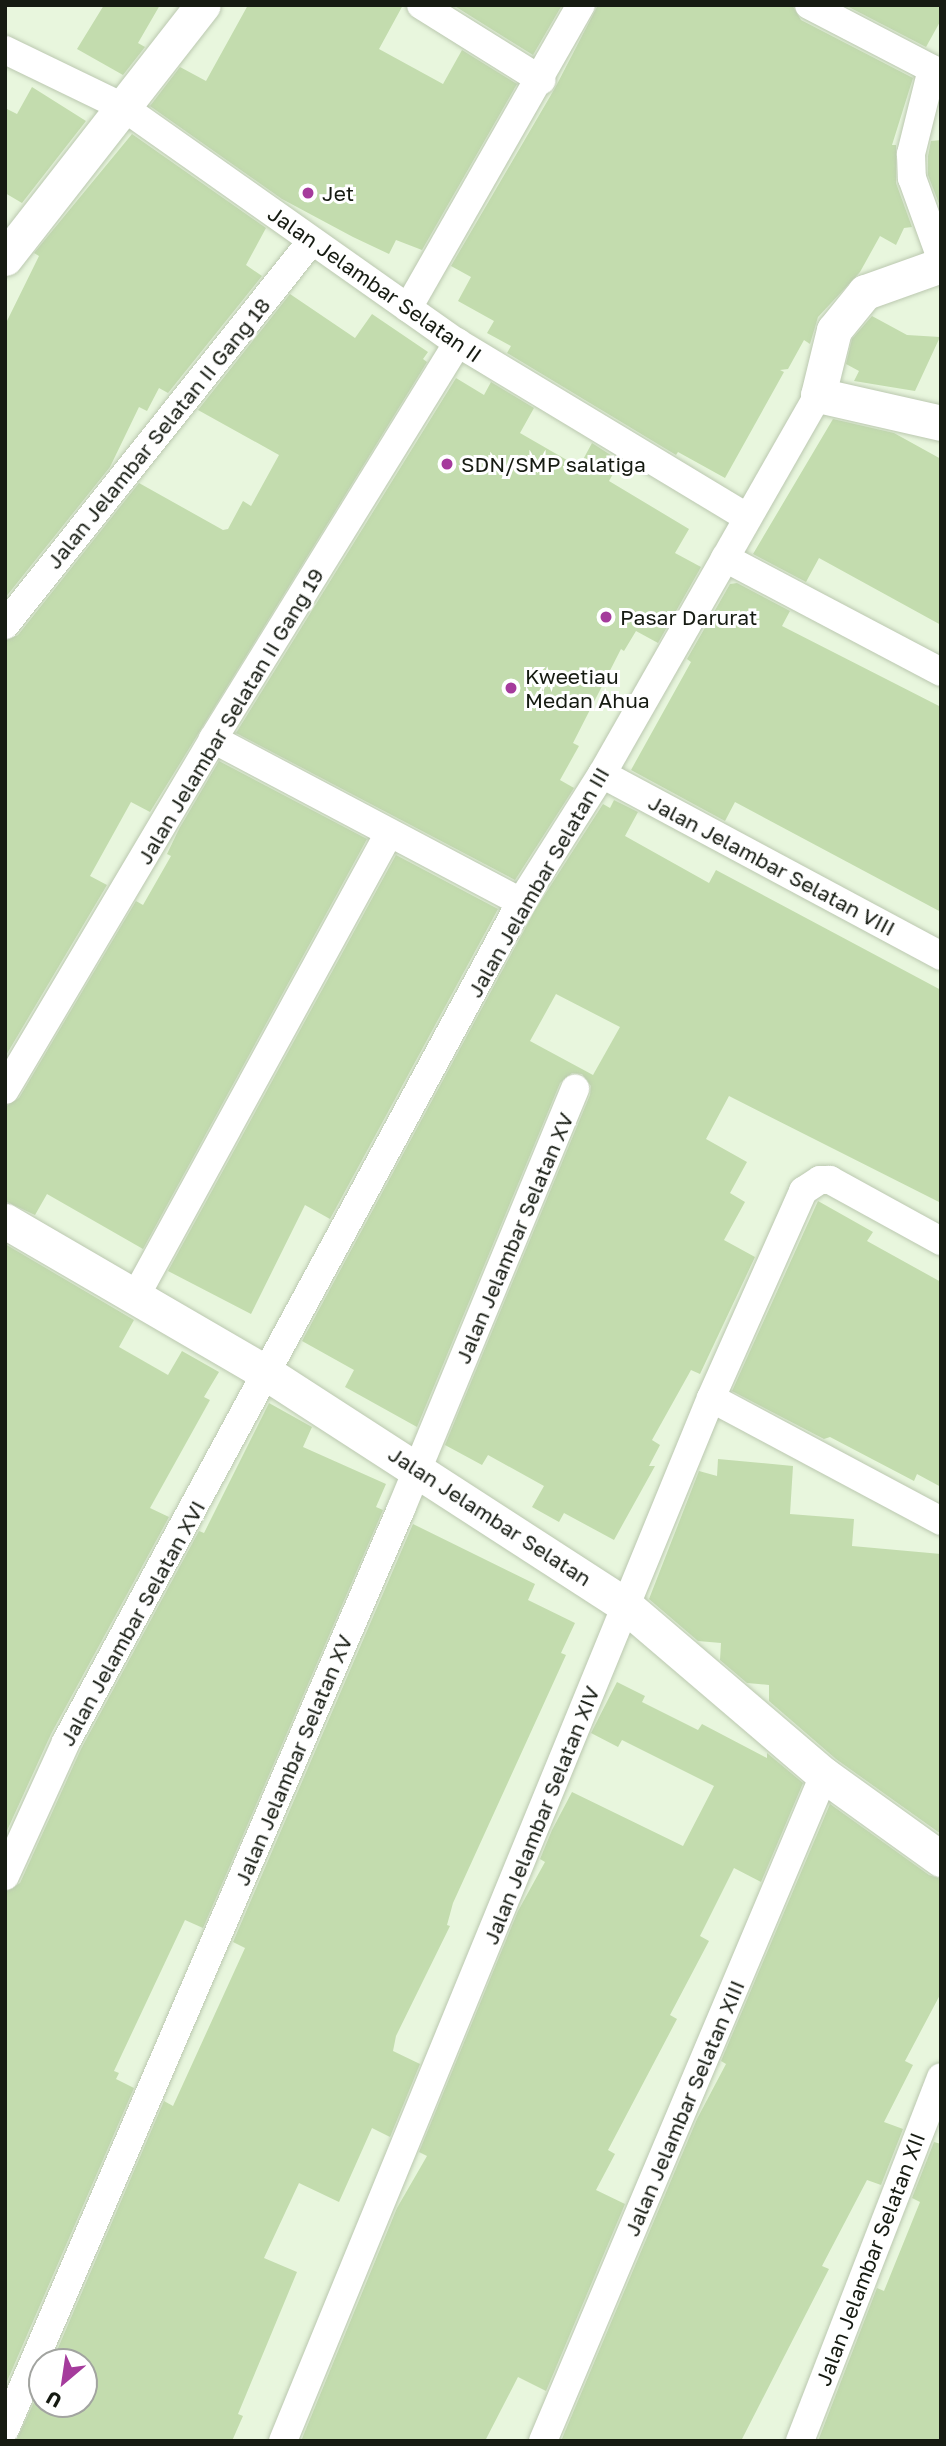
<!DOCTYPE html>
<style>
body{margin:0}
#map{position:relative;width:946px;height:2446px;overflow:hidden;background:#e8f6dd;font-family:"Golos Text",sans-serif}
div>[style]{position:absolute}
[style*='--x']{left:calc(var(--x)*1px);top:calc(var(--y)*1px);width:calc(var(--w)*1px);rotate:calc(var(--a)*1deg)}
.building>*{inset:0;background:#c3dcae}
.roads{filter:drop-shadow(0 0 2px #bbc8b0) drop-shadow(0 0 2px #bbc8b0)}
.minor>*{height:28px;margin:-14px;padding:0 14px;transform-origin:14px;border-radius:14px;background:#fff}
.tertiary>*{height:35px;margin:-17.5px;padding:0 17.5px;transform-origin:17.5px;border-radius:17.5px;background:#fff}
.dots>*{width:19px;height:19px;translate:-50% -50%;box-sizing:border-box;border:4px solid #fff;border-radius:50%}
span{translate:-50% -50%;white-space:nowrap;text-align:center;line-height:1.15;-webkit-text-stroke:6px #fff;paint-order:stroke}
.poi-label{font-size:21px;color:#161b12}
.left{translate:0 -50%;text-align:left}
.street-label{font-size:21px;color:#161b12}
.frame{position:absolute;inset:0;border:7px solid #161b12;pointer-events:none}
.north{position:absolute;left:28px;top:2348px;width:70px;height:70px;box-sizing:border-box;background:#fff;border:2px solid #a2a4a0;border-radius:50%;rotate:209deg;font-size:19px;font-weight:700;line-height:28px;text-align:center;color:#161b12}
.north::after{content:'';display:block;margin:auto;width:24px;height:32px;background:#a53b9c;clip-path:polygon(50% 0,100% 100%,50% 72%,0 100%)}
</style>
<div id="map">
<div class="building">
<div style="clip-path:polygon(104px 5px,160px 5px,138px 43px,145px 47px,123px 75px,77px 49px)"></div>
<div style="clip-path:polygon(248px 5px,403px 5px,379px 49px,443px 84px,462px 50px,517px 84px,422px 250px,396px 240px,389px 254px,353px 237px,282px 199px,150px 106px,180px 67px,206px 81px)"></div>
<div style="clip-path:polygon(453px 5px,562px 5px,533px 55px)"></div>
<div style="clip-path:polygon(598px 5px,792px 5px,801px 20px,913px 78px,892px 145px,896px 145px,896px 183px,912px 227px,904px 228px,896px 245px,880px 236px,860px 272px,818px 317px,810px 344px,804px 340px,788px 369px,780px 370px,784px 372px,725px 478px,678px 452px,676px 455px,507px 353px,511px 346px,487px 333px,494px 321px,458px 301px,471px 277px,451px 266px,555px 88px)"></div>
<div style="clip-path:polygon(845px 5px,941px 5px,941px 20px,926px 47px)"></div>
<div style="clip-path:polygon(32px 87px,86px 121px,22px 203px,5px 193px,5px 108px,17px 114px)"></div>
<div style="clip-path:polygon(132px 134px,266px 228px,246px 265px,262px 276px,168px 393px,159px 388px,147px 411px,139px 407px,110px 467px,5px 598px,5px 325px,39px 256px,34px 253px)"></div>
<div style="clip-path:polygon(941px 140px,941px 209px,928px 175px,928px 156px,931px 141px)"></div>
<div style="clip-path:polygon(290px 294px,355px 338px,372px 314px,428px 352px,423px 359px,427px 362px,150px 812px,131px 802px,90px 876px,107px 885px,5px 1057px,5px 641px,18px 635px,139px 483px,223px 530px,228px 529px,243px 501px,251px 506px,279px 455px,198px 410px)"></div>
<div style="clip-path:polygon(872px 316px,907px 335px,940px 337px,915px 391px,854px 381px,859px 371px,846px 364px,852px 339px)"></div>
<div style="clip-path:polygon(456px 378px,484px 395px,491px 382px,534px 408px,520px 433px,579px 467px,592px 443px,620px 461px,609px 481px,689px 529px,675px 553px,701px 567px,658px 643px,636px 631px,624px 651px,621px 649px,573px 743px,579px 746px,560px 780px,574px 788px,515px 880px,236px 733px)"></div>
<div style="clip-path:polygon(833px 419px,894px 433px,941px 459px,941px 625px,819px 558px,806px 582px,753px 554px)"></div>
<div style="clip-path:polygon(737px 583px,790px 611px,782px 626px,941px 707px,941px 912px,735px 802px,725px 821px,631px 770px,691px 662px,687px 659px,730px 584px)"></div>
<div style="clip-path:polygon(219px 761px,367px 839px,143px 1249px,47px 1194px,35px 1215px,5px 1201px,5px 1107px,19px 1098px,136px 901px,143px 905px,171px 856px,167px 854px,179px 829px)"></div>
<div style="clip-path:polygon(evenodd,614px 800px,638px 812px,625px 836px,709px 883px,716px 870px,941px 990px,941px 1203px,729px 1096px,706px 1139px,747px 1162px,730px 1193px,745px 1202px,724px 1240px,755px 1257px,700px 1374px,691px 1370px,652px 1440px,660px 1445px,649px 1466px,655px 1466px,614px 1540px,564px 1513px,559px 1522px,532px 1507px,544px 1486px,488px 1455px,482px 1465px,445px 1445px,590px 1095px,591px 1086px,582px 1074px,572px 1073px,560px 1083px,417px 1427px,345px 1387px,354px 1370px,302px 1341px,535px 910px,603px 804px,610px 808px,614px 800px,556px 994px,620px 1027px,593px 1075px,530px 1041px,556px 994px)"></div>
<div style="clip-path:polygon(396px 855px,498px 909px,330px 1219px,305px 1205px,251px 1314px,168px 1271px)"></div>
<div style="clip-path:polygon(818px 1201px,873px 1232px,867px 1241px,941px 1282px,941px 1487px,917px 1474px,914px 1481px,830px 1437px,824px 1439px,732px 1391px)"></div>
<div style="clip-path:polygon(5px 1244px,134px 1320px,119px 1347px,168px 1375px,182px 1351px,219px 1372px,204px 1397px,210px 1400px,150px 1508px,169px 1517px,51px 1734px,5px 1835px)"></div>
<div style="clip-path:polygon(269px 1403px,312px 1427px,303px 1447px,386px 1484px,376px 1507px,383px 1510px,203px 1928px,185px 1920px,114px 2071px,119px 2073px,116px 2079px,134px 2088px,5px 2386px,5px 1892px,20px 1883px,81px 1749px,199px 1531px,204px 1533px)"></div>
<div style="clip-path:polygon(718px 1459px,793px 1466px,790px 1514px,854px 1519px,852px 1546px,941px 1554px,941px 1834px,836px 1759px,769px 1701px,769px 1685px,747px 1683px,720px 1660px,721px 1643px,698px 1641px,649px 1599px,699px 1471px,717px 1476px)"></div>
<div style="clip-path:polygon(413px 1524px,535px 1584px,528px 1600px,575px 1623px,561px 1653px,566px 1655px,453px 1903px,447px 1925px,450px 1926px,396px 2036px,393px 2051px,420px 2064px,390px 2137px,372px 2128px,339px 2202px,299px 2183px,264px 2258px,297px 2272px,238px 2414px,243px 2416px,232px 2441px,16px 2441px,42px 2385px,42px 2404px,84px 2404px,84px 2362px,52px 2362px,164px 2101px,173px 2106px,245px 1948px,233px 1942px)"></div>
<div style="clip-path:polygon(617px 1682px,645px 1696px,642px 1702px,698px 1730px,702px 1724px,767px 1758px,767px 1753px,803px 1783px,761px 1882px,734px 1868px,700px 1936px,709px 1941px,670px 2015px,677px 2019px,608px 2150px,615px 2154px,596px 2190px,625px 2204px,546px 2391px,518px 2377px,485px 2441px,301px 2441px,397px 2208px,427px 2156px,419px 2152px,518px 1911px,545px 1862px,540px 1859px,552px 1830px,572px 1792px,683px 1846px,714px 1786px,622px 1740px,618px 1747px,591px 1733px)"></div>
<div style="clip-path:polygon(830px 1804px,929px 1875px,941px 1879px,941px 1993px,905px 2061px,913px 2065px,884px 2122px,903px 2129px,881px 2185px,867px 2180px,822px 2266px,829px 2269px,741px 2441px,561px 2441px,697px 2119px,726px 2064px,721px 2061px)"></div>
<div style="clip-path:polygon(934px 2142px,941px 2144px,941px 2441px,818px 2441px,877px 2288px,884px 2291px,920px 2202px,912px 2198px)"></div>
</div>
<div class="roads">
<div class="minor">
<div style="--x:421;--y:5;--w:142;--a:32"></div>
<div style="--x:809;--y:5;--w:139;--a:27.5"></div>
<div style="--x:932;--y:69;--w:88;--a:103.9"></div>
<div style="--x:911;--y:154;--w:24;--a:88"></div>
<div style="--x:912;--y:178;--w:85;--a:70.1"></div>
<div style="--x:5;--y:50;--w:131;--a:25.8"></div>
<div style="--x:123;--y:107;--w:410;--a:35.2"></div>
<div style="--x:458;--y:343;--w:336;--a:31.1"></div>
<div style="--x:408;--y:308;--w:349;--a:-60.3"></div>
<div style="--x:725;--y:558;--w:244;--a:27.8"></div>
<div style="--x:5;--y:625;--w:491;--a:-51.4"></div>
<div style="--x:213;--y:739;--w:348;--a:27.9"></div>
<div style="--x:602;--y:774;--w:385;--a:28.2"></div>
<div style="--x:5;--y:1090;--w:408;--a:-59.3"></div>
<div style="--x:213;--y:739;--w:466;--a:-58.3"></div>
<div style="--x:134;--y:1299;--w:529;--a:-61.3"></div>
<div style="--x:711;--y:1398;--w:261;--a:28.1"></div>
<div style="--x:5;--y:1876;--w:147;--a:-65.5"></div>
<div style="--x:66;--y:1742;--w:955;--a:-61.56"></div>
<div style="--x:521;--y:902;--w:151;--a:-57.7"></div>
<div style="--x:602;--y:774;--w:436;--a:-60.3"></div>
<div style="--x:5;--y:2429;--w:1002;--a:-66.71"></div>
<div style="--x:401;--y:1509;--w:455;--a:-67.5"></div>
<div style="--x:283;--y:2441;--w:1127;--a:-67.69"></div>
<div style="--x:711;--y:1398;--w:227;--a:-66"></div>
<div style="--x:803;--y:1191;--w:20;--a:-33"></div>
<div style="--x:820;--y:1180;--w:10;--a:0"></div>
<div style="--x:830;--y:1180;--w:127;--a:28.8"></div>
<div style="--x:543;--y:2441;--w:723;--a:-67.12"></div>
<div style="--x:800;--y:2441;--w:390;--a:-68.8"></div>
</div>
<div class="tertiary">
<div style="--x:5;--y:258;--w:321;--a:-52"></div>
<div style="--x:941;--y:265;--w:81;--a:160.4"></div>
<div style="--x:865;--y:292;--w:49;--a:129.2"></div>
<div style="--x:834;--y:330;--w:67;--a:103.8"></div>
<div style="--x:818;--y:395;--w:126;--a:12.8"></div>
<div style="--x:5;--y:1221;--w:304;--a:30.2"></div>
<div style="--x:268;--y:1374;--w:427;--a:32.9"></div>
<div style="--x:626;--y:1606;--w:260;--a:40.5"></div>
<div style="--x:824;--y:1775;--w:144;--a:35.7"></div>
</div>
</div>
<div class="dots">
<div style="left:308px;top:193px;background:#a53b9c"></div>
<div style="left:447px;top:464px;background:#a53b9c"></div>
<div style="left:606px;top:617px;background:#a53b9c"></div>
<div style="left:511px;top:688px;background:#a53b9c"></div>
</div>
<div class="poi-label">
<span class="left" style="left:322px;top:193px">Jet</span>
<span class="left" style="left:461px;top:464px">SDN/SMP salatiga</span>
<span class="left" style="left:620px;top:617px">Pasar Darurat</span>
<span class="left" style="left:525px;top:688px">Kweetiau<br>Medan Ahua</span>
</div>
<div class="street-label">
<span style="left:375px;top:284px;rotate:35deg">Jalan Jelambar Selatan II</span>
<span style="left:158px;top:433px;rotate:-51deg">Jalan Jelambar Selatan II Gang 18</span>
<span style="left:230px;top:716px;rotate:-59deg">Jalan Jelambar Selatan II Gang 19</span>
<span style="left:772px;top:865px;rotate:28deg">Jalan Jelambar Selatan VIII</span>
<span style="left:538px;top:882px;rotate:-60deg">Jalan Jelambar Selatan III</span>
<span style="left:514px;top:1238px;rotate:-67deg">Jalan Jelambar Selatan XV</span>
<span style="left:490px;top:1516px;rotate:33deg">Jalan Jelambar Selatan</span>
<span style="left:132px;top:1623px;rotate:-61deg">Jalan Jelambar Selatan XVI</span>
<span style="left:293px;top:1760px;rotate:-67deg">Jalan Jelambar Selatan XV</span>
<span style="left:541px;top:1815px;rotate:-68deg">Jalan Jelambar Selatan XIV</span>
<span style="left:684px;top:2108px;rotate:-67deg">Jalan Jelambar Selatan XIII</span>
<span style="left:870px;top:2259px;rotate:-69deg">Jalan Jelambar Selatan XII</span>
</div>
<div class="frame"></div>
<div class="north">U</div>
</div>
